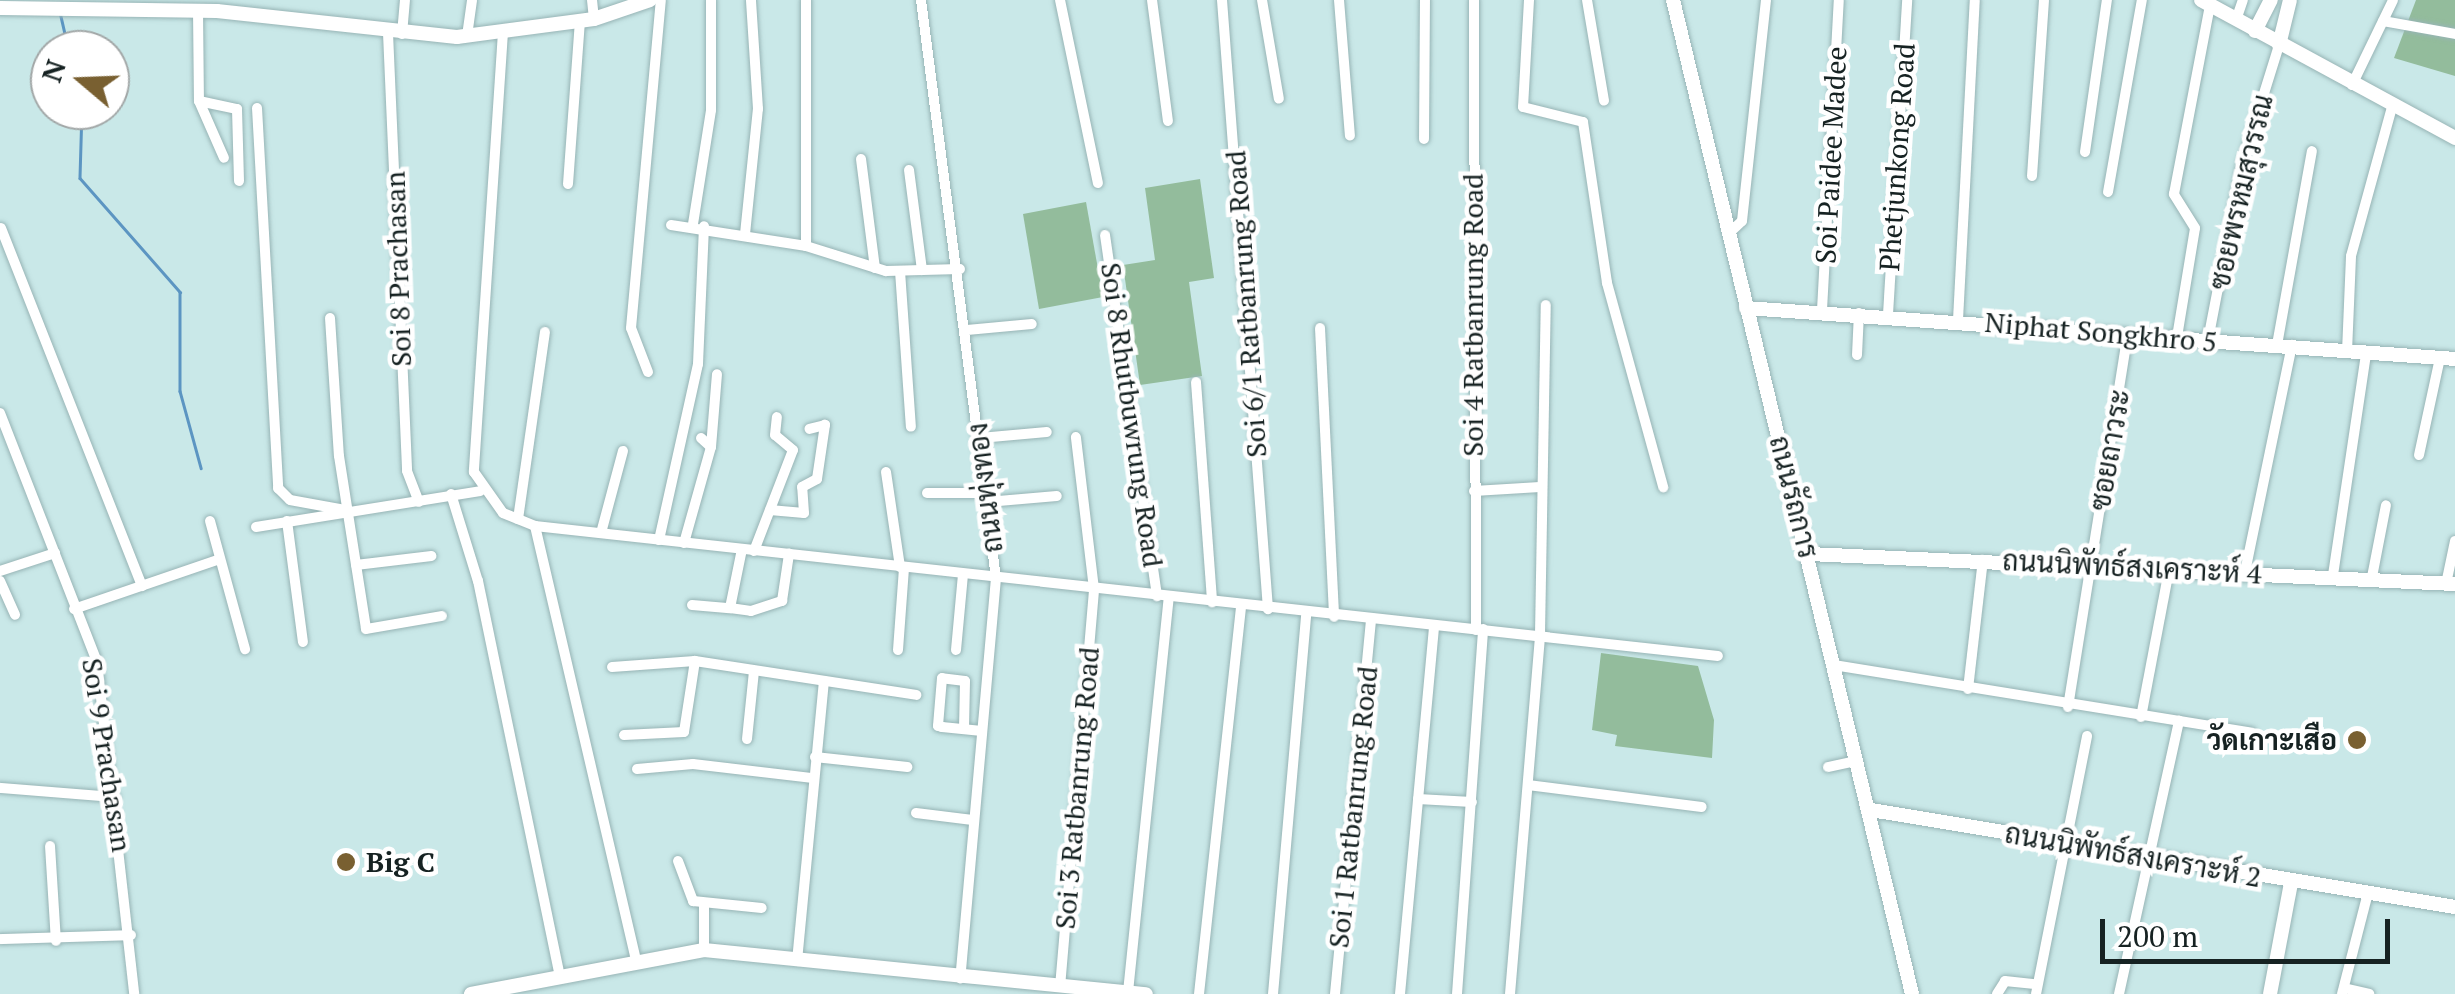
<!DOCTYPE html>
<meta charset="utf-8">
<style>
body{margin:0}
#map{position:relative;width:2455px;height:994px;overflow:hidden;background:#c9e8e8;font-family:"PT Serif",Sarabun,serif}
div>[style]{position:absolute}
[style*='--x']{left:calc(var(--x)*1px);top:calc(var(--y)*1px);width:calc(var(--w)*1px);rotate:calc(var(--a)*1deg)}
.green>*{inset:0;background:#93bc9c}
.stream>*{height:2.5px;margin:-1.25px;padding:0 1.25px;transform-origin:1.25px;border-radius:1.25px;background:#5c95c2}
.roads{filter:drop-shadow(0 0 2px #97b4b5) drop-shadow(0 0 2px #97b4b5)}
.street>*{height:10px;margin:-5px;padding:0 5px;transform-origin:5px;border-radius:5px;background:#fff}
.secondary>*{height:14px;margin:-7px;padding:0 7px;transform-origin:7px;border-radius:7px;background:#fff}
.dots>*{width:28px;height:28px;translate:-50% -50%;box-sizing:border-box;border:5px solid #fff;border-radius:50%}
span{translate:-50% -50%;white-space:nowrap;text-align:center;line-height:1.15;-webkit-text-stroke:9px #fff;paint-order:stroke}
.street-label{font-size:28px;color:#162222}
.poi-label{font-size:28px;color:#162222;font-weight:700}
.right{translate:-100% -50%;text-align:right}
.left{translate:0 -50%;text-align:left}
.north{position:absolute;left:30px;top:30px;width:100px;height:100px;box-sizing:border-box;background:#fff;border:2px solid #a2a7a7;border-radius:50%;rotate:289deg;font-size:28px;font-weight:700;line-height:40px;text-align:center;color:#162222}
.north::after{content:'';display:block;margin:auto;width:35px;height:45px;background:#796031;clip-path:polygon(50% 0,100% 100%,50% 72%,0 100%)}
.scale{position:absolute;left:2100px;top:919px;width:290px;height:45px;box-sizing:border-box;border:5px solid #162222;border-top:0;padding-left:12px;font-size:30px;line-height:35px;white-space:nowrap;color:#162222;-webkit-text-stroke:8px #fff;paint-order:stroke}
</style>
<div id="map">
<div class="green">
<div style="clip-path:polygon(2416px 0,2455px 0,2455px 76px,2394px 58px)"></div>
<div style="clip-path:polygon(1200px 179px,1214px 278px,1189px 282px,1202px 376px,1140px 385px,1123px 265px,1155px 260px,1145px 188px)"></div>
<div style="clip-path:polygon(1086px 202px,1103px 297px,1039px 309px,1023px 214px)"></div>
<div style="clip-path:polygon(1601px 653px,1698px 666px,1714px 720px,1712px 758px,1615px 746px,1617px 735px,1592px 730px)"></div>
</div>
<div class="stream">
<div style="--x:60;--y:12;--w:39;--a:77"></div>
<div style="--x:82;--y:110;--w:68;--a:91.7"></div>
<div style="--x:80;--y:178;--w:152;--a:48.7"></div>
<div style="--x:180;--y:292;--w:99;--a:90"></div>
<div style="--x:180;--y:391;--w:80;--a:74.7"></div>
</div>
<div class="roads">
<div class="street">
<div style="--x:592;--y:0;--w:19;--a:84"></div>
<div style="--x:806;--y:0;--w:246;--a:90"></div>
<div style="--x:921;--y:0;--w:583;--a:82.61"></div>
<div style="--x:996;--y:578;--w:402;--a:95.1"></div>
<div style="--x:1060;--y:0;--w:187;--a:78.3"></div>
<div style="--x:1152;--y:0;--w:122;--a:82.5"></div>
<div style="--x:1222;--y:0;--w:611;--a:85.68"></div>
<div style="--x:1262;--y:0;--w:100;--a:80.3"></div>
<div style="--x:1339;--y:0;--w:136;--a:85.4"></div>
<div style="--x:1474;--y:0;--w:630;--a:89.82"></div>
<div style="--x:1529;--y:0;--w:107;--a:93.2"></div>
<div style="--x:1523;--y:107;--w:62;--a:14"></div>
<div style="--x:1583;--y:122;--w:163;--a:81.5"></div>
<div style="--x:1607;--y:283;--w:212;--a:74.6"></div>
<div style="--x:1587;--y:0;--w:102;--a:80.4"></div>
<div style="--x:198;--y:10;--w:91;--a:89.4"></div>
<div style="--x:199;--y:101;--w:62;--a:66.3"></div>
<div style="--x:2236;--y:20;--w:21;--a:-71"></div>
<div style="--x:2383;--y:21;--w:73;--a:10.2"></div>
<div style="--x:503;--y:32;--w:441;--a:93.8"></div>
<div style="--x:474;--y:472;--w:50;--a:54.7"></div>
<div style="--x:503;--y:513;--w:35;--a:22"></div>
<div style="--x:535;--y:526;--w:1190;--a:6.27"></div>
<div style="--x:388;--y:33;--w:438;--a:87.5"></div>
<div style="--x:407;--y:471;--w:33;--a:69"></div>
<div style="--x:402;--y:34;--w:34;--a:-85"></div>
<div style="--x:467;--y:36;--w:36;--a:-82"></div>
<div style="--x:2352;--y:85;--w:94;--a:-64.2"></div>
<div style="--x:199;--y:101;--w:39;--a:12"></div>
<div style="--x:237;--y:109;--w:72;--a:88.4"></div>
<div style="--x:257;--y:108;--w:381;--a:86.8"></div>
<div style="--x:278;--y:488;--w:17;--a:45"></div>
<div style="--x:290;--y:500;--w:56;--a:10.3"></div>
<div style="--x:1424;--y:139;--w:139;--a:-89.6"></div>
<div style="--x:2085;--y:152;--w:154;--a:-81.8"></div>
<div style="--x:861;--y:159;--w:110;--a:82.7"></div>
<div style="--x:909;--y:170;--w:101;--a:82.6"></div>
<div style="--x:2032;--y:176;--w:176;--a:-86.1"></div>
<div style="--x:568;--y:184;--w:162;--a:-85.8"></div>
<div style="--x:2108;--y:192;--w:195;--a:-80"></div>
<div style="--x:693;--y:224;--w:115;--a:-81"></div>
<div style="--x:711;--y:110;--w:110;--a:-90"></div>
<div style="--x:671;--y:225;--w:137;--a:8.8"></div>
<div style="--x:806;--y:246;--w:84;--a:17.4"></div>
<div style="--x:886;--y:271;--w:74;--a:-1.5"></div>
<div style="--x:1;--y:228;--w:385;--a:68.5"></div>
<div style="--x:745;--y:234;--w:126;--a:-84.1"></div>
<div style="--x:758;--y:109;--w:109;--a:-93.7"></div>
<div style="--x:1728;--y:234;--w:19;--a:-43"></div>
<div style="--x:1742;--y:221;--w:222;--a:-83.8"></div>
<div style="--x:1105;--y:235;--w:365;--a:81.8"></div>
<div style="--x:900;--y:271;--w:156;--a:86"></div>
<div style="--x:1822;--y:310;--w:310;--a:-86.9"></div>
<div style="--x:1888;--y:314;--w:315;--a:-86.5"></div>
<div style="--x:330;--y:318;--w:138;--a:86.3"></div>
<div style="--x:339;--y:456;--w:175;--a:81.1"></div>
<div style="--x:366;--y:629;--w:77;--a:-9.7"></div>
<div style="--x:1958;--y:320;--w:320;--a:-87"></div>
<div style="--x:1320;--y:328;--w:289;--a:87.2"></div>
<div style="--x:967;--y:330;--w:65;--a:-5.3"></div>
<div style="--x:2177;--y:337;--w:110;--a:-80.6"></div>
<div style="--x:2195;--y:228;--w:40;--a:-122"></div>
<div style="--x:2174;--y:194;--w:192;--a:-79.2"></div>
<div style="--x:2208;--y:340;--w:179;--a:-79.1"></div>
<div style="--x:2242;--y:164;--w:125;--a:-72.7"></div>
<div style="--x:2277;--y:345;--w:197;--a:-79.8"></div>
<div style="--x:2347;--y:352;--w:96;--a:-87.6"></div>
<div style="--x:2351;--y:256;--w:158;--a:-74.6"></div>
<div style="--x:1857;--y:355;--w:42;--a:-87.3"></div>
<div style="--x:648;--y:372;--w:47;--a:-111.1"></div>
<div style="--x:631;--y:328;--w:329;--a:-84.8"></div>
<div style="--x:1196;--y:382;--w:221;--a:85.8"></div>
<div style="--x:0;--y:413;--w:267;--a:68.7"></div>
<div style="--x:97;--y:662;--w:334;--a:83.6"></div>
<div style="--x:701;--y:438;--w:13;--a:42"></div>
<div style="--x:711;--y:447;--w:73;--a:-85.3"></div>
<div style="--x:980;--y:438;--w:67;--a:-5.1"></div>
<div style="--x:2419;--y:455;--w:99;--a:-77.8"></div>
<div style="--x:886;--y:472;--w:96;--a:81.6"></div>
<div style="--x:1474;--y:491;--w:66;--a:-3.5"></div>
<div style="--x:927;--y:493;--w:59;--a:0"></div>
<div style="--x:451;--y:494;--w:91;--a:72.8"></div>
<div style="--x:478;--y:581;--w:399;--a:78.3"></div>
<div style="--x:987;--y:502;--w:70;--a:-4.9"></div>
<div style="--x:770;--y:510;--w:34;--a:5"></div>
<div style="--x:804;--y:513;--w:26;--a:-94"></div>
<div style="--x:802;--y:487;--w:17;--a:-28"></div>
<div style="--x:817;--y:479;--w:55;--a:-81.6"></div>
<div style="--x:825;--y:425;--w:16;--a:166"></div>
<div style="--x:518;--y:519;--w:189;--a:-81.8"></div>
<div style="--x:210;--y:521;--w:133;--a:74.7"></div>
<div style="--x:287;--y:521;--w:122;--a:82.5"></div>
<div style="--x:535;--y:526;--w:441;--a:76.9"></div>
<div style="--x:256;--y:527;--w:227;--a:-9.1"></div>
<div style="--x:601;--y:533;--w:85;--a:-75"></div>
<div style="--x:659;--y:540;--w:180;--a:-77.5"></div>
<div style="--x:698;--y:364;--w:138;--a:-87.5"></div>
<div style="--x:684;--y:543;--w:100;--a:-74.3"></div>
<div style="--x:742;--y:549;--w:60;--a:101.5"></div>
<div style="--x:730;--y:608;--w:21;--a:8"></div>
<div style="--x:751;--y:611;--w:33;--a:-18"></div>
<div style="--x:782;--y:601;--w:48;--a:-81.5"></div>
<div style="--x:754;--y:551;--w:108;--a:-68.9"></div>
<div style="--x:793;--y:450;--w:23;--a:-140"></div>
<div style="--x:775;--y:435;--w:18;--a:-84"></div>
<div style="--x:356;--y:565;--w:76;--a:-6.8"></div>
<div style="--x:0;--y:571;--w:58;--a:-18.1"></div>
<div style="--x:2245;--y:572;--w:232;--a:-78.3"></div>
<div style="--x:2333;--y:575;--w:224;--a:-81.5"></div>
<div style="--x:2372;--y:577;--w:73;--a:-79"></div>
<div style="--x:0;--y:581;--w:37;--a:66"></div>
<div style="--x:2446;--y:584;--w:44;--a:-78.2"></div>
<div style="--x:692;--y:605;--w:38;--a:5"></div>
<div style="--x:74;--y:609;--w:154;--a:-18.9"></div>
<div style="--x:898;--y:650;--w:82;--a:-85.8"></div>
<div style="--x:956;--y:650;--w:76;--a:-84.7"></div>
<div style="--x:1834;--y:665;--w:423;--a:9.2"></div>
<div style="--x:612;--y:667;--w:83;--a:-4.1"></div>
<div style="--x:695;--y:661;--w:224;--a:8.7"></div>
<div style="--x:1968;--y:689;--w:130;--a:-83.4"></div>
<div style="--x:2068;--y:707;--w:378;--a:-80.9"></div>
<div style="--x:2141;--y:717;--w:150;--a:-79.2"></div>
<div style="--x:964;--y:729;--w:48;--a:-88.8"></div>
<div style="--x:965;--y:681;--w:23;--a:-173"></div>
<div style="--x:942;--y:678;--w:48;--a:94.8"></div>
<div style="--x:938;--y:726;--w:4;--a:14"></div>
<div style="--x:942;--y:727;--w:40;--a:5.7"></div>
<div style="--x:624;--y:735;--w:60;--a:-2.9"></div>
<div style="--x:684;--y:732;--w:72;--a:-81.2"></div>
<div style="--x:747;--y:739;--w:68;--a:-84.1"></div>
<div style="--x:815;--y:757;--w:93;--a:6.2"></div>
<div style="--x:1828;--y:767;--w:30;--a:-12"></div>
<div style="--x:637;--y:769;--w:56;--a:-5.1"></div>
<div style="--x:693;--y:764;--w:121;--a:6.7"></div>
<div style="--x:1528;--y:785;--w:175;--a:7.2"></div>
<div style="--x:0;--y:788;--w:115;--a:4.5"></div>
<div style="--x:1418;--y:799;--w:54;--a:3.2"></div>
<div style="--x:916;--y:813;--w:57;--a:7"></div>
<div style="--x:50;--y:846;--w:95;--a:86.4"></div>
<div style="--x:678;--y:861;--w:43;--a:69.4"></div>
<div style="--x:693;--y:901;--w:69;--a:5.8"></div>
<div style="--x:704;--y:903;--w:47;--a:90"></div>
<div style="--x:0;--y:939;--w:131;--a:-1.7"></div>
<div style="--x:797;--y:961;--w:281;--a:-84.5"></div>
<div style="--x:1060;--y:987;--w:399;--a:-85.1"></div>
<div style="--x:1094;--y:589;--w:153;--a:-96.8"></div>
<div style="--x:2344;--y:988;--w:26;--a:13"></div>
<div style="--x:1128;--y:992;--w:397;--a:-84.1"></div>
<div style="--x:1199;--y:994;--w:390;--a:-83.8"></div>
<div style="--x:1273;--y:994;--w:382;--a:-85"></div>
<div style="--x:1335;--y:994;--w:375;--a:-84.5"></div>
<div style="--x:1400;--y:994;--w:369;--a:-84.7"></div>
<div style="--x:1457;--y:994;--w:366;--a:-85.9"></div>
<div style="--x:1510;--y:994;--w:361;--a:-85.2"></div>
<div style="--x:1540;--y:634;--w:329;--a:-89"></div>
<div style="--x:1997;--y:994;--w:15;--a:-58"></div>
<div style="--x:2005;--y:981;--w:30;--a:6"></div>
<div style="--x:2036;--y:994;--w:263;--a:-78.8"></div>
<div style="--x:2119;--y:994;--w:280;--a:-77.6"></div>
<div style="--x:2342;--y:994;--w:104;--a:-75.6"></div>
</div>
<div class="secondary">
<div style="--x:1673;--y:0;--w:1022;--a:76.48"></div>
<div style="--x:2201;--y:0;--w:289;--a:28.5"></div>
<div style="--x:0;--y:8;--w:217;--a:0.8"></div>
<div style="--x:217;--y:11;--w:241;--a:6.2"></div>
<div style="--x:457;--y:37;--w:138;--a:-7.5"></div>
<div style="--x:594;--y:19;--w:59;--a:-18.7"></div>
<div style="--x:2255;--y:31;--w:35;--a:-63"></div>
<div style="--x:2279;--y:45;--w:46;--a:-76.3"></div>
<div style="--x:1746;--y:308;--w:711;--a:4.11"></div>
<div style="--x:1809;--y:554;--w:647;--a:2.66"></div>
<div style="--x:1871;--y:810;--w:592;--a:9.43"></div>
<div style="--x:471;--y:994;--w:237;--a:-10.7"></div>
<div style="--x:704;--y:950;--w:444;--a:5.7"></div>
<div style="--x:2270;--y:994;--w:113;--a:-79.3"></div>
</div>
</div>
<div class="dots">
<div style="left:2357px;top:740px;background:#796031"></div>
<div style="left:346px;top:862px;background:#796031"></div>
</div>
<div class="street-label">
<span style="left:1831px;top:155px;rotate:-87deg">Soi Paidee Madee</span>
<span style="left:1897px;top:157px;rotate:-86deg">Phetjunkong Road</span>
<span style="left:2241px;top:192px;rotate:-77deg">ซอยพรหมสุวรรณ</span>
<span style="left:398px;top:269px;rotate:-92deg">Soi 8 Prachasan</span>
<span style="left:1246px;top:304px;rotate:-94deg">Soi 6/1 Ratbanrung Road</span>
<span style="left:1473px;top:315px;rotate:-90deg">Soi 4 Ratbanrung Road</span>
<span style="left:2101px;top:332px;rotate:5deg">Niphat Songkhro 5</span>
<span style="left:1132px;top:415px;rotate:82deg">Soi 8 Rhutbuwrung Road</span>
<span style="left:2110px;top:450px;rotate:-80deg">ซอยถาวระ</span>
<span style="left:985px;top:488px;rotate:-97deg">ถนนทุ่งทอง</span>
<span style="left:1794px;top:497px;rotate:76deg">ถนนรัถการ</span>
<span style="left:2132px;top:567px;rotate:3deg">ถนนนิพัทธ์สงเคราะห์ 4</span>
<span style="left:107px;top:755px;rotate:81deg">Soi 9 Prachasan</span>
<span style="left:1077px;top:788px;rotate:-85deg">Soi 3 Ratbanrung Road</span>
<span style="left:1353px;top:807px;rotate:-84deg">Soi 1 Ratbanrung Road</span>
<span style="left:2133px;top:855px;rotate:10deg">ถนนนิพัทธ์สงเคราะห์ 2</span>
</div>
<div class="poi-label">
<span class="right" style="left:2337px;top:740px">วัดเกาะเสือ</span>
<span class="left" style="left:366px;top:862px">Big C</span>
</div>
<div class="north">N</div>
<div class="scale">200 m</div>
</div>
